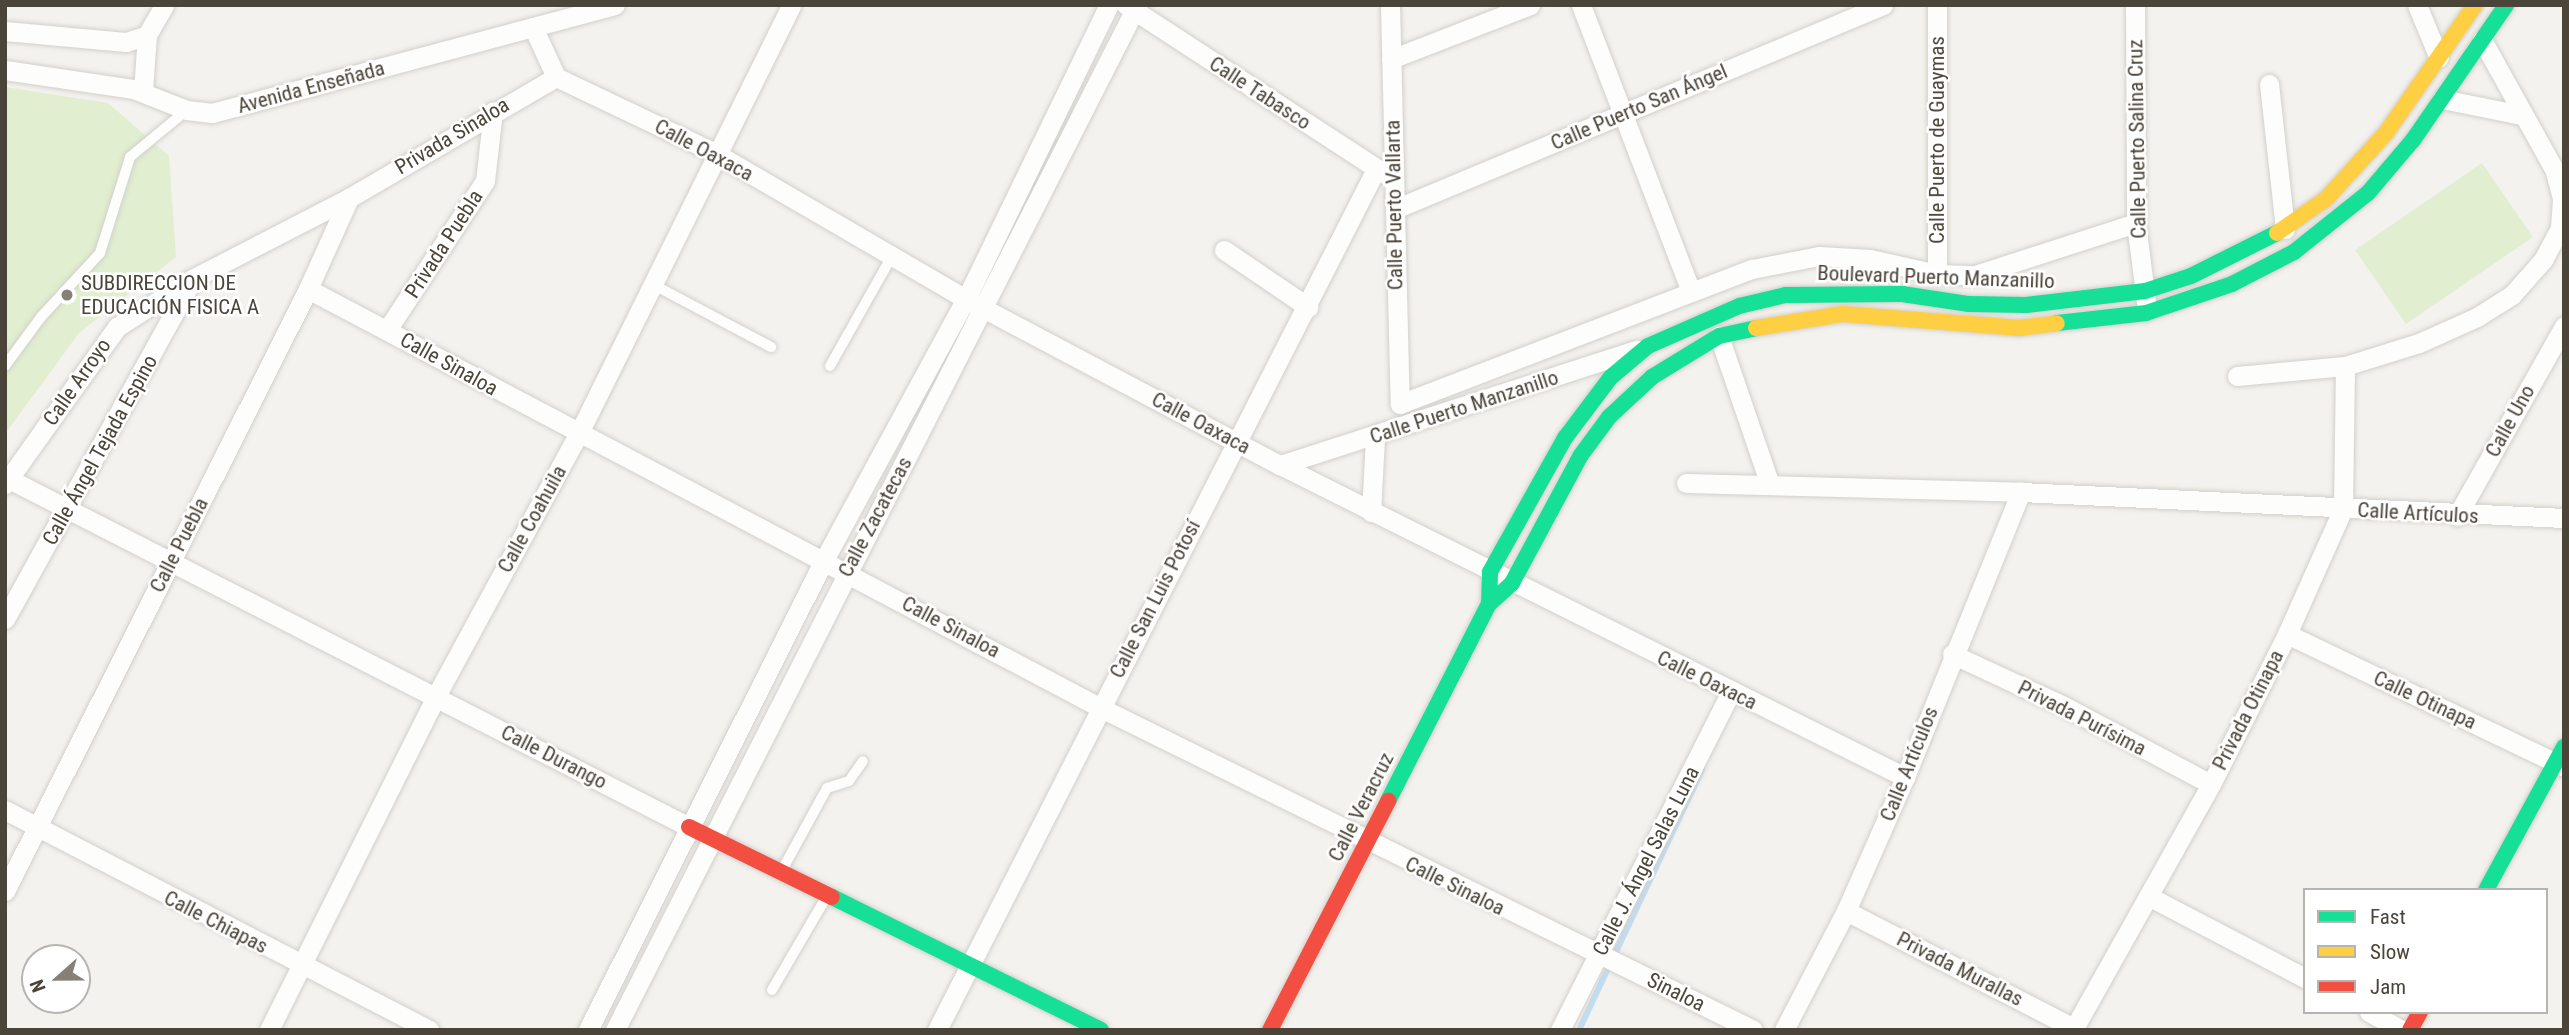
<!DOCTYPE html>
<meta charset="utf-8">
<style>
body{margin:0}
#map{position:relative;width:2569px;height:1035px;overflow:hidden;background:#f4f2ee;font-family:"Roboto Condensed",sans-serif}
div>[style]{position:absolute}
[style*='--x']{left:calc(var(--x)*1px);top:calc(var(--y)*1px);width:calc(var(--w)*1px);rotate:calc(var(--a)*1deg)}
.green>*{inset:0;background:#e1eecf}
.stream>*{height:6px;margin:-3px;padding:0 3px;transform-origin:3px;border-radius:3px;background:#c0ddf1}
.roads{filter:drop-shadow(0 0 2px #d2d0cb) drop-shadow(0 0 2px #d2d0cb)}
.lane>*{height:10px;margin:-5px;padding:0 5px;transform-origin:5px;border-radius:5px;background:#fdfdfc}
.street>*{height:19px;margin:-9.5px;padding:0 9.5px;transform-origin:9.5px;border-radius:9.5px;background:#fdfdfc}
.fast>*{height:16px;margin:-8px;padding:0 8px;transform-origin:8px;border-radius:8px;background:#16e098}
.slow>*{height:16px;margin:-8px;padding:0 8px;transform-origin:8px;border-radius:8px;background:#ffcf43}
.jam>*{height:16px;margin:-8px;padding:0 8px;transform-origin:8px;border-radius:8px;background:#f24e42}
.dots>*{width:19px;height:19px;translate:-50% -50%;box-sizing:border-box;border:4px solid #fff;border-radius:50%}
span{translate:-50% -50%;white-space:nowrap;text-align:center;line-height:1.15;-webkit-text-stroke:5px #fff;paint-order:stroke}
.street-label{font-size:21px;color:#4b4439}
.poi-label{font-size:21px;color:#4b4439}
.left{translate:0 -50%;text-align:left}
.frame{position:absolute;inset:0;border:7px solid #4b4439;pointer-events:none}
.legend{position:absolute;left:2303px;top:888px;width:245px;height:126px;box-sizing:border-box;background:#fff;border:2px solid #b7b4b0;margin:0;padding:9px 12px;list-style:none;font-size:21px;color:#4b4439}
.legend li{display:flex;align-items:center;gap:14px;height:35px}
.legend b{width:35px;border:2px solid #b7b4b0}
.north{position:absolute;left:21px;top:944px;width:70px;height:70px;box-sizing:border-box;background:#fff;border:2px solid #b7b4b0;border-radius:50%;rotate:249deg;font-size:19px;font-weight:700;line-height:28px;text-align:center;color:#4b4439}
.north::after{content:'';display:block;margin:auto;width:24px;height:32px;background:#868178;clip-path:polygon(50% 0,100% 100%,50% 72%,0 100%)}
</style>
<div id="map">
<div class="green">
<div style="clip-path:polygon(5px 87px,108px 103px,169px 156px,176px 257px,79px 333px,5px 434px)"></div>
<div style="clip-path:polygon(2482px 163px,2533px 237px,2406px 324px,2355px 250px)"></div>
</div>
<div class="stream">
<div style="--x:1579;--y:1030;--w:288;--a:-64.7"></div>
</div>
<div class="roads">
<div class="lane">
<div style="--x:652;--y:284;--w:135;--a:27.9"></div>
<div style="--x:5;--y:366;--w:61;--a:-53.7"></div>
<div style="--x:41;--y:317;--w:87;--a:-47.3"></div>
<div style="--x:100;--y:253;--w:101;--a:-72.6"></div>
<div style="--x:130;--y:157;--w:74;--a:-39.5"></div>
<div style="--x:830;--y:366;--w:126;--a:-60.6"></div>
<div style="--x:781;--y:872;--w:96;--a:-61.3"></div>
<div style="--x:827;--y:788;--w:23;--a:-18"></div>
<div style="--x:849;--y:781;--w:24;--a:-55"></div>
<div style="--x:772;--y:990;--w:109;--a:-59.7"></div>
</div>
<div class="street">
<div style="--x:1126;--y:5;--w:311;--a:33.1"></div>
<div style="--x:1390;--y:5;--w:399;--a:88.6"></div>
<div style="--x:1400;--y:404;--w:377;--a:-21"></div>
<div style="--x:1752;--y:269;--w:68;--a:-11"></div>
<div style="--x:1819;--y:256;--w:51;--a:3.4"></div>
<div style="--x:1870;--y:259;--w:69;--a:12.6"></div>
<div style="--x:1937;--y:274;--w:38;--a:2"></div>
<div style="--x:1975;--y:275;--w:169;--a:-17.9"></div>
<div style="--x:1581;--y:5;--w:306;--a:69"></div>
<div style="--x:2135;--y:5;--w:218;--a:89.7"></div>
<div style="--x:2136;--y:223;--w:80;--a:82.8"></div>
<div style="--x:2417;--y:5;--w:57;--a:67.5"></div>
<div style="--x:533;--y:27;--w:55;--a:65.3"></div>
<div style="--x:556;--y:77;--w:176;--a:25.5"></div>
<div style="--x:715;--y:153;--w:290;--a:30.2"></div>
<div style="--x:966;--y:299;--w:355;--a:27.9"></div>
<div style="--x:1280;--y:465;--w:699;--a:26.53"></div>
<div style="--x:5;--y:31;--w:121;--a:5.2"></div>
<div style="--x:126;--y:42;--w:22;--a:-18"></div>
<div style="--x:147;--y:35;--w:34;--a:-60"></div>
<div style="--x:1391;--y:59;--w:149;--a:-21.2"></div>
<div style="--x:5;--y:70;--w:129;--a:8.4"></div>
<div style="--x:133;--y:89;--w:58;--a:21.3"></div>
<div style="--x:187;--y:110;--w:25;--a:7"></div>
<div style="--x:212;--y:113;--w:417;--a:-15"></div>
<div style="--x:2269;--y:84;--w:146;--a:83.7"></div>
<div style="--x:143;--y:91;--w:56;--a:-85.9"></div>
<div style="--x:2442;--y:99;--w:81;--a:11.4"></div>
<div style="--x:1395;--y:209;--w:529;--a:-22.69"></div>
<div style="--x:1224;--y:250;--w:102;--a:34.2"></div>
<div style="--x:1937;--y:274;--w:269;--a:-90"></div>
<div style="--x:308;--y:289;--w:897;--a:27.85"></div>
<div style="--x:1101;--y:708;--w:727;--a:26.28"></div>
<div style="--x:387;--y:330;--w:178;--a:-56.7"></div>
<div style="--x:485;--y:181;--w:70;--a:-83.5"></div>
<div style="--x:1719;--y:336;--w:157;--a:71.1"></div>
<div style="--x:2237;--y:376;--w:108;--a:-5.3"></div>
<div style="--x:2345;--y:366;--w:77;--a:-17.3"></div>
<div style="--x:2419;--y:343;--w:64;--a:-24.1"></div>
<div style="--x:2477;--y:317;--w:41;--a:-32.2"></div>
<div style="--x:2512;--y:295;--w:47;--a:-48.5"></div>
<div style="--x:2543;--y:260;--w:36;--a:-62"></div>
<div style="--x:2560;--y:228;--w:30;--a:-86"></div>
<div style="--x:2562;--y:198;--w:28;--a:-105"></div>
<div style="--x:2555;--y:171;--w:150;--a:-119.1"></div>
<div style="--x:1280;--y:465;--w:375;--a:-17.9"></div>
<div style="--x:9;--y:479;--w:764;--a:27.1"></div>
<div style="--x:1686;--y:483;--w:335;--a:1.5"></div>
<div style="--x:2021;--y:492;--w:544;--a:2.74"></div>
<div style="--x:5;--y:484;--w:193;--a:-54.5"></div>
<div style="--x:117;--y:327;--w:89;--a:-32.6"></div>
<div style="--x:192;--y:279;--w:177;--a:-27.3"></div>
<div style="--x:349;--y:198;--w:240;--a:-30.3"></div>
<div style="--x:1371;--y:512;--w:74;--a:-86.9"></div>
<div style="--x:2457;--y:516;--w:218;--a:-60.6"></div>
<div style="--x:5;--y:619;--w:387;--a:-61.1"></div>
<div style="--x:2287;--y:634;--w:307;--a:25.6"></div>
<div style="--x:1952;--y:654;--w:123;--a:24.9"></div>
<div style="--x:2064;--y:706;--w:166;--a:28"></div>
<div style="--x:5;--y:810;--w:478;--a:27.4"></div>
<div style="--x:5;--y:891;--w:674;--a:-63.28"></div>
<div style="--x:308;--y:289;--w:100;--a:-65.7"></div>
<div style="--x:2150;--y:897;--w:175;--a:27.6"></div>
<div style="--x:1846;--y:911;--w:256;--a:27.2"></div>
<div style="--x:2369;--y:1012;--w:38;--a:29"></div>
<div style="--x:269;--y:1030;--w:373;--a:-63.4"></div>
<div style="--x:436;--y:696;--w:297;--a:-61.5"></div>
<div style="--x:578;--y:435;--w:480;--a:-63.6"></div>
<div style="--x:588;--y:1030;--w:526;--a:-63.34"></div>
<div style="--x:824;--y:560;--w:297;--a:-61.5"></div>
<div style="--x:966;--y:299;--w:327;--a:-64.1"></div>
<div style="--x:615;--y:1030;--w:1150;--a:-63.01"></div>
<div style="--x:937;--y:1030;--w:966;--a:-62.98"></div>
<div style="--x:1560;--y:1030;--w:379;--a:-63.2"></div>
<div style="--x:1784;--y:1030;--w:134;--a:-62.5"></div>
<div style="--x:1846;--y:911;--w:146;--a:-66.2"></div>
<div style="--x:1905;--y:777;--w:308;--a:-67.9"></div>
<div style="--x:2073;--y:1030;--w:282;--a:-60.7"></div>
<div style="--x:2211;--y:784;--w:168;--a:-63.1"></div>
<div style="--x:2287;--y:634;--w:137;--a:-65.9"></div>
<div style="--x:2343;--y:509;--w:143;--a:-89.2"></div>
</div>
<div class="fast">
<div style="--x:2057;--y:323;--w:90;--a:-6.4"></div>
<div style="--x:2146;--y:313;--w:91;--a:-18.6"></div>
<div style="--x:2232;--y:284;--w:70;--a:-27.3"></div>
<div style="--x:2294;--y:252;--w:95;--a:-38.6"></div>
<div style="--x:2368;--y:193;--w:70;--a:-49.7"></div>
<div style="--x:2413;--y:140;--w:164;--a:-55.4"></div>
<div style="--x:1489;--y:604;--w:32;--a:-88"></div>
<div style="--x:1490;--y:572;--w:154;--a:-60.8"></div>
<div style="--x:1565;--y:438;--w:76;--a:-53"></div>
<div style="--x:1611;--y:377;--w:48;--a:-40"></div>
<div style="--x:1648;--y:346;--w:99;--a:-23.7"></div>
<div style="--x:1739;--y:306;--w:48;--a:-13.2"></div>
<div style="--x:1786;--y:295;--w:116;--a:-0.5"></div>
<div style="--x:1902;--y:294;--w:68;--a:8.5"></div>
<div style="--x:1969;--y:304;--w:57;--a:1"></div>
<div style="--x:2026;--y:305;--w:120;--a:-6.7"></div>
<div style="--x:2145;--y:291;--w:48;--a:-18.1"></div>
<div style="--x:2191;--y:276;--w:96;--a:-26.6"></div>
<div style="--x:1388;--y:801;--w:221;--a:-62.9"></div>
<div style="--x:1489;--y:604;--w:31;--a:-42"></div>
<div style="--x:1512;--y:583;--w:145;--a:-61.7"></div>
<div style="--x:1581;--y:455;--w:47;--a:-53.6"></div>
<div style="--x:1609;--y:417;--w:59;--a:-42.9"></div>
<div style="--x:1652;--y:377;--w:79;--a:-31.5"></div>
<div style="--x:1719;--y:336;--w:38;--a:-12"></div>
<div style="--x:2486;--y:890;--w:163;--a:-61.4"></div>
<div style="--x:832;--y:897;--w:300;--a:26.3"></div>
</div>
<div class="slow">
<div style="--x:2277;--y:233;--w:60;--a:-34.8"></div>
<div style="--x:2326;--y:199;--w:89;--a:-47.7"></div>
<div style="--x:2386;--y:133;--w:156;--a:-55.2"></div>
<div style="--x:1756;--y:328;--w:87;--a:-9.2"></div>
<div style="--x:1842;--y:314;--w:178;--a:4.5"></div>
<div style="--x:2019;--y:328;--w:38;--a:-7"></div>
</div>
<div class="jam">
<div style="--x:689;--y:827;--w:159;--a:26.1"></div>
<div style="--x:1270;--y:1030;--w:258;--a:-62.7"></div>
<div style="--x:2410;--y:1030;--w:21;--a:-61"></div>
</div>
</div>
<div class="dots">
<div style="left:67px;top:295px;background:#868178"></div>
</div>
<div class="street-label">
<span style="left:311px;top:87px;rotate:-15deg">Avenida Enseñada</span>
<span style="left:1260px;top:93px;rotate:33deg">Calle Tabasco</span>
<span style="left:1639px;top:107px;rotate:-23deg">Calle Puerto San Ángel</span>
<span style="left:452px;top:136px;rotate:-31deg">Privada Sinaloa</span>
<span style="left:2137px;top:139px;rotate:-91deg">Calle Puerto Salina Cruz</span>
<span style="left:1937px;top:140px;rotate:-90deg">Calle Puerto de Guaymas</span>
<span style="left:704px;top:150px;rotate:28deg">Calle Oaxaca</span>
<span style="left:1394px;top:205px;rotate:-91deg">Calle Puerto Vallarta</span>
<span style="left:444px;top:244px;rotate:-57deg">Privada Puebla</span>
<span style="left:1936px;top:277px;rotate:2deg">Boulevard Puerto Manzanillo</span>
<span style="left:449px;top:364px;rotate:29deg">Calle Sinaloa</span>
<span style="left:77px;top:382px;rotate:-55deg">Calle Arroyo</span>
<span style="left:1464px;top:407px;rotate:-18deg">Calle Puerto Manzanillo</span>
<span style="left:2510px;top:421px;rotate:-61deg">Calle Uno</span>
<span style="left:1201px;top:423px;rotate:28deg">Calle Oaxaca</span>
<span style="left:100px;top:450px;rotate:-61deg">Calle Ángel Tejada Espino</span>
<span style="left:2418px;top:513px;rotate:3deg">Calle Artículos</span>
<span style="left:875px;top:517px;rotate:-62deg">Calle Zacatecas</span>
<span style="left:532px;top:519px;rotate:-61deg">Calle Coahuila</span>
<span style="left:179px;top:545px;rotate:-63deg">Calle Puebla</span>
<span style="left:1155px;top:599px;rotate:-63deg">Calle San Luis Potosí</span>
<span style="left:951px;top:627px;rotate:28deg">Calle Sinaloa</span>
<span style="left:1707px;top:680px;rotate:26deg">Calle Oaxaca</span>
<span style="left:2425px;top:700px;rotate:25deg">Calle Otinapa</span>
<span style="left:2248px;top:710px;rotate:-63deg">Privada Otinapa</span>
<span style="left:2082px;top:718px;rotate:27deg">Privada Purísima</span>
<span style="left:554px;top:757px;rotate:27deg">Calle Durango</span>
<span style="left:1909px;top:764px;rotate:-68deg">Calle Artículos</span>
<span style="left:1361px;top:807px;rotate:-63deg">Calle Veracruz</span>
<span style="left:1646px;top:861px;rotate:-63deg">Calle J. Ángel Salas Luna</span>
<span style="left:1455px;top:886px;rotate:26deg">Calle Sinaloa</span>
<span style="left:216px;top:922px;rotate:27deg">Calle Chiapas</span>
<span style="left:1960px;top:969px;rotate:27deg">Privada Murallas</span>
<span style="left:1676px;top:992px;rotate:26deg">Sinaloa</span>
</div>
<div class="poi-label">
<span class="left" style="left:81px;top:295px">SUBDIRECCION DE<br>EDUCACIÓN FISICA A</span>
</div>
<div class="frame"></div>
<ul class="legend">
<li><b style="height:9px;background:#16e098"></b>Fast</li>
<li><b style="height:9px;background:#ffcf43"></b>Slow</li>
<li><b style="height:9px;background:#f24e42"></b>Jam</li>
</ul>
<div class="north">N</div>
</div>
